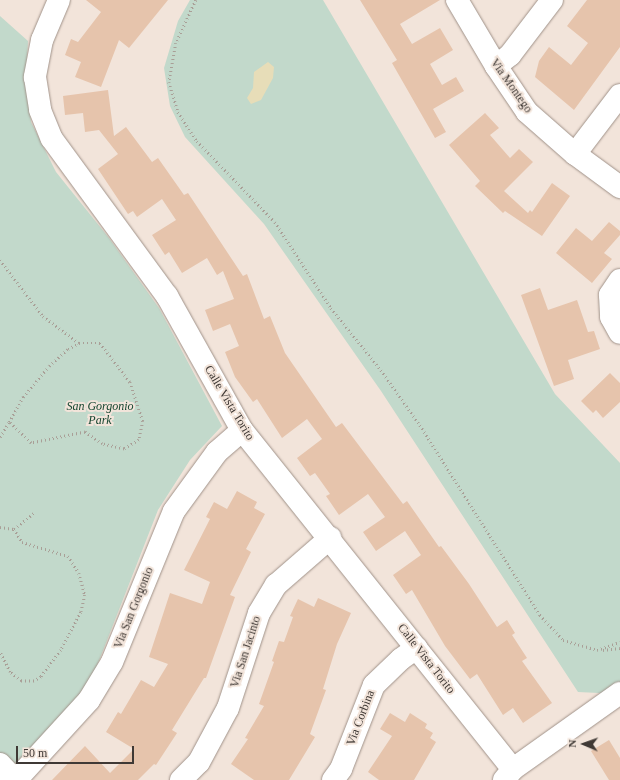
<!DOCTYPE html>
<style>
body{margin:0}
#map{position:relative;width:620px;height:780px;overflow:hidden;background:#f2e4da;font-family:Georgia,serif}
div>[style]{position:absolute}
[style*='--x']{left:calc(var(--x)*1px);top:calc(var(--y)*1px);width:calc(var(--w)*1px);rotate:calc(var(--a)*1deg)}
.green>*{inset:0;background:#c2d9cb}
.sand>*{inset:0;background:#e7ddb8}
.building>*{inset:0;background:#e6c4ac}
.path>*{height:2.5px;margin-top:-1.25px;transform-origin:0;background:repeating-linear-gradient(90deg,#a99f97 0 1px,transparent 0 4px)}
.roads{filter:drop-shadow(0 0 1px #a09289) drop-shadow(0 0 1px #a09289)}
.minor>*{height:22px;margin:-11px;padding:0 11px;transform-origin:11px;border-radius:11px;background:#fff}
.major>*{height:22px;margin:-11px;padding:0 11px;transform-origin:11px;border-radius:11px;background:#fff}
span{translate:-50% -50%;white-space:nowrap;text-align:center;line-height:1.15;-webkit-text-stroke:4px #f2e4da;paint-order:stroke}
.street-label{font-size:12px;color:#3f3935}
.park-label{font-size:12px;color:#13442e;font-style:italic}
.north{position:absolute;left:564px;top:724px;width:40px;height:40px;-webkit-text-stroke:3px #f2e4da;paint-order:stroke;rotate:272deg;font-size:11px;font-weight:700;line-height:16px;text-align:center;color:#3f3935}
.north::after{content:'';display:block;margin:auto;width:14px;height:18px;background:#3f3935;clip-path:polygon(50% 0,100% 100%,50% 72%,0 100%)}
.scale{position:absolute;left:16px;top:746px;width:118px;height:18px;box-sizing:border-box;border:2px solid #3f3935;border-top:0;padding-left:5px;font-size:12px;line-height:14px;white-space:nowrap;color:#3f3935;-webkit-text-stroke:3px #f2e4da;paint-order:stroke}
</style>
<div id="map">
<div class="green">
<div style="clip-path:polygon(190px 0,323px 0,555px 394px,620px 463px,620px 694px,578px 692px,381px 391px,264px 224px,185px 137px,170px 106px,164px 68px,178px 21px)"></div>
<div style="clip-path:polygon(0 16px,28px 41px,26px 77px,31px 122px,56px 172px,109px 238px,159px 308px,222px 426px,190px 460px,158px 510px,95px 671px,70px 708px,0 779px)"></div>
</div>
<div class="sand">
<div style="clip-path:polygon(268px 62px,274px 67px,273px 78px,261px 100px,251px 104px,247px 98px,253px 88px,254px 72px)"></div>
</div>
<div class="building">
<div style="clip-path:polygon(86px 0,168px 0,129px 48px,119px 40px,101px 87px,75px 77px,81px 62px,65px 55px,71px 39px,78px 42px,101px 12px)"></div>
<div style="clip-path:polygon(360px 0,440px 0,400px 24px,412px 44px,440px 28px,453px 50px,430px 64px,442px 85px,456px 77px,464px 91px,433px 109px,446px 132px,435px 138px,392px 63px,397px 60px)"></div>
<div style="clip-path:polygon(587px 0,620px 0,620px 47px,574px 110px,535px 77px,539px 61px,549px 47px,571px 65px,588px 43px,567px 26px)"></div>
<div style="clip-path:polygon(108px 90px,114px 136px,126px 127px,152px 162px,158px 158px,184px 195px,188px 193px,243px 276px,247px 274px,264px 319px,270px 316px,285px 353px,336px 427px,342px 423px,403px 504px,407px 501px,439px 547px,441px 546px,469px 584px,497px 627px,507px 620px,515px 633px,512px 635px,527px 658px,522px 661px,552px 703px,523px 723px,513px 708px,503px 715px,477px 674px,470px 679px,445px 646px,412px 590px,406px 594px,393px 575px,421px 555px,405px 531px,376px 551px,363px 532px,385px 517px,368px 494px,339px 515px,326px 496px,330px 494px,315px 473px,310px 476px,297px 458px,322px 439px,307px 419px,282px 438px,257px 399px,253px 402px,235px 377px,225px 352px,239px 346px,230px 324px,213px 331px,205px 310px,234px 299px,223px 271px,217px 275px,207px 258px,182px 273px,169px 252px,165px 255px,152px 235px,176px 220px,162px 199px,137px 217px,133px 211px,128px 214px,98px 169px,118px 154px,99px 130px,85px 132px,83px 113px,65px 115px,63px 96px)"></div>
<div style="clip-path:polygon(485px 113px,499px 128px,490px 135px,510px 158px,519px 149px,533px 162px,504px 191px,528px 213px,530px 210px,532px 212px,552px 183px,570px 196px,542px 236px,505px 211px,503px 213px,475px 186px,480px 181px,449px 145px)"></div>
<div style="clip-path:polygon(609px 222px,620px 231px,620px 235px,604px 253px,612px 259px,592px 283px,556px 253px,576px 228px,592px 241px)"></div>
<div style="clip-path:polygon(540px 288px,548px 310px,577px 300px,588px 332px,594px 331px,600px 349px,568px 360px,574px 379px,554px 386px,521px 295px)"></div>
<div style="clip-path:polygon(610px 373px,620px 383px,620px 402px,603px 418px,596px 410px,593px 413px,581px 401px)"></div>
<div style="clip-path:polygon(237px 491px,257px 502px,254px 508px,265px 514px,246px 549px,251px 552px,230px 595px,235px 597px,206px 678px,204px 678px,172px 730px,177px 733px,156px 765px,154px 764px,138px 780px,52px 780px,85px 746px,110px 773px,134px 749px,106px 732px,118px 712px,121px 714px,141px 680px,154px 687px,168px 664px,149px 657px,170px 593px,202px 604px,210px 582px,184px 570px,210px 519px,206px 517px,214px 502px,227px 509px)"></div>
<div style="clip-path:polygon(318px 598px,351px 613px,337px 644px,323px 689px,326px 690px,310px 734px,315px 737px,289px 780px,254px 780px,231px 764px,248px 739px,245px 738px,264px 706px,259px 704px,274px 662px,272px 661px,279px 641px,284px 642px,293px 617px,290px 616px,298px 599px,314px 607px)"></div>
<div style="clip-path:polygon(390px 713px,405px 722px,410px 713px,427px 724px,425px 728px,433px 733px,430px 738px,436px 742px,414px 780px,379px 780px,368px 772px,392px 736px,380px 729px)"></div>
<div style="clip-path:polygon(609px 740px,620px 758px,620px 780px,609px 780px,591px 751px)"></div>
</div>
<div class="path">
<div style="--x:196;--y:0;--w:47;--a:114.9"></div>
<div style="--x:176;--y:43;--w:40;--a:100"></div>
<div style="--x:169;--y:82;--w:31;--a:73"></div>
<div style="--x:178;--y:112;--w:35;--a:57"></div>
<div style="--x:197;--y:141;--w:112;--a:46.1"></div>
<div style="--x:275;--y:222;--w:103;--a:56.9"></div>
<div style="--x:331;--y:308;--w:80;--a:51.1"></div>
<div style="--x:381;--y:370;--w:67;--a:54.7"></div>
<div style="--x:420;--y:425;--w:225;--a:57.7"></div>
<div style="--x:540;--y:615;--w:34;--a:47"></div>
<div style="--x:563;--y:640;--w:35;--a:16"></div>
<div style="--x:597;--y:650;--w:24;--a:-19"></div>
<div style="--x:0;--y:260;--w:71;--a:52.5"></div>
<div style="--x:43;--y:316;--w:45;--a:36.9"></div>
<div style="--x:0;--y:437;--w:17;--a:-59"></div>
<div style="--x:9;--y:422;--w:29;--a:-61"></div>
<div style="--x:23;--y:397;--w:40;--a:-50"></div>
<div style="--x:49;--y:366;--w:25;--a:-42"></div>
<div style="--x:68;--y:349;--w:13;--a:-29"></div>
<div style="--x:79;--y:343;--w:21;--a:0"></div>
<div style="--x:100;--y:343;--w:49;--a:52.4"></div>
<div style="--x:130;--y:382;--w:41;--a:71.6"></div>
<div style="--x:143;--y:421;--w:19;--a:102"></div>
<div style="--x:139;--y:440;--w:17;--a:149"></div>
<div style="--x:124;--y:449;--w:23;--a:-167"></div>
<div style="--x:102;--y:444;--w:21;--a:-145"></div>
<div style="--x:85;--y:432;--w:55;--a:168.5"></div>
<div style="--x:31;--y:443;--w:30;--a:-136"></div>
<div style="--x:0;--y:527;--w:14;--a:8"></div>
<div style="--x:14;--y:529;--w:15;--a:58"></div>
<div style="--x:22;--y:542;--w:48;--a:16.9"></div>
<div style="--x:68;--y:556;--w:20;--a:57"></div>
<div style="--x:79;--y:573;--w:23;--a:75"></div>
<div style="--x:85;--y:595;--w:17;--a:103"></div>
<div style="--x:81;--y:612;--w:43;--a:117.8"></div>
<div style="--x:61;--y:650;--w:34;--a:127"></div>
<div style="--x:41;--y:677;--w:8;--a:150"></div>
<div style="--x:34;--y:681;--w:13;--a:180"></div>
<div style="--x:21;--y:681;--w:14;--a:-141"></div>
<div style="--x:10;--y:672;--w:22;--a:-117"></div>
<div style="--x:14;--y:529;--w:26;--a:-39"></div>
<div style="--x:603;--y:650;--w:17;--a:-7"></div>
</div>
<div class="roads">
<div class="minor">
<div style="--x:59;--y:0;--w:43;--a:113"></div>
<div style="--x:42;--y:40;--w:38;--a:101"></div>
<div style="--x:35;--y:77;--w:33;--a:81"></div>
<div style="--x:40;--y:110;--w:31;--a:68"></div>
<div style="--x:52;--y:139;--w:195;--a:53.8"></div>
<div style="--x:167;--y:296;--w:154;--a:60.8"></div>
<div style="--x:242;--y:430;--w:434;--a:51.4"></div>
<div style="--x:457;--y:0;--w:77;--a:59.4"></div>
<div style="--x:496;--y:66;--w:55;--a:56"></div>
<div style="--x:527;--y:112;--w:64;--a:41.2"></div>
<div style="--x:575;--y:154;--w:56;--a:36.3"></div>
<div style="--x:496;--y:66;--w:18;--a:-38"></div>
<div style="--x:510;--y:55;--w:69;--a:-52.6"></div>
<div style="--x:575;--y:154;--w:74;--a:-52.7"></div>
<div style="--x:620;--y:280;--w:18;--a:124"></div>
<div style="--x:610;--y:295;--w:22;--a:87"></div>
<div style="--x:611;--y:317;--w:18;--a:61"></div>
<div style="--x:0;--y:764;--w:22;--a:47"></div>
<div style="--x:16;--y:780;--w:108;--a:-47.6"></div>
<div style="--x:89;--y:700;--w:44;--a:-58.8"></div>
<div style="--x:112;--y:662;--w:163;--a:-67.7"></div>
<div style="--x:174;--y:511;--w:73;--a:-53.9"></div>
<div style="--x:217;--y:452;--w:33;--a:-41"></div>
<div style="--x:181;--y:780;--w:25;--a:-45"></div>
<div style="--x:199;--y:762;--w:61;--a:-61.8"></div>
<div style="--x:228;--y:708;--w:100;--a:-71.9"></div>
<div style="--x:259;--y:613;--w:33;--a:-59"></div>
<div style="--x:276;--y:585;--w:72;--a:-41"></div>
<div style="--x:333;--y:780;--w:14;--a:-54"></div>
<div style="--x:341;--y:769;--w:90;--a:-68.6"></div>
<div style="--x:374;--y:685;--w:37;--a:-44"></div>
<div style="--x:401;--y:659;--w:19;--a:-35"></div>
</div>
<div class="major">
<div style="--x:504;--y:780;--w:14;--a:-51"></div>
<div style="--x:513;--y:769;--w:131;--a:-35.4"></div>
</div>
</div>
<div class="street-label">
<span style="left:511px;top:86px;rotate:55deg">Via Montego</span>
<span style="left:229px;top:403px;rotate:59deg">Calle Vista Torito</span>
<span style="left:134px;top:608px;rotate:-68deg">Via San Gorgonio</span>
<span style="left:246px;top:652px;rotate:-72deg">Via San Jacinto</span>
<span style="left:426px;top:659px;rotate:52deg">Calle Vista Torito</span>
<span style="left:361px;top:718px;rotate:-69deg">Via Corbina</span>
</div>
<div class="park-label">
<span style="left:100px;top:414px">San Gorgonio<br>Park</span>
</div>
<div class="north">N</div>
<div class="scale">50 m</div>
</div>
